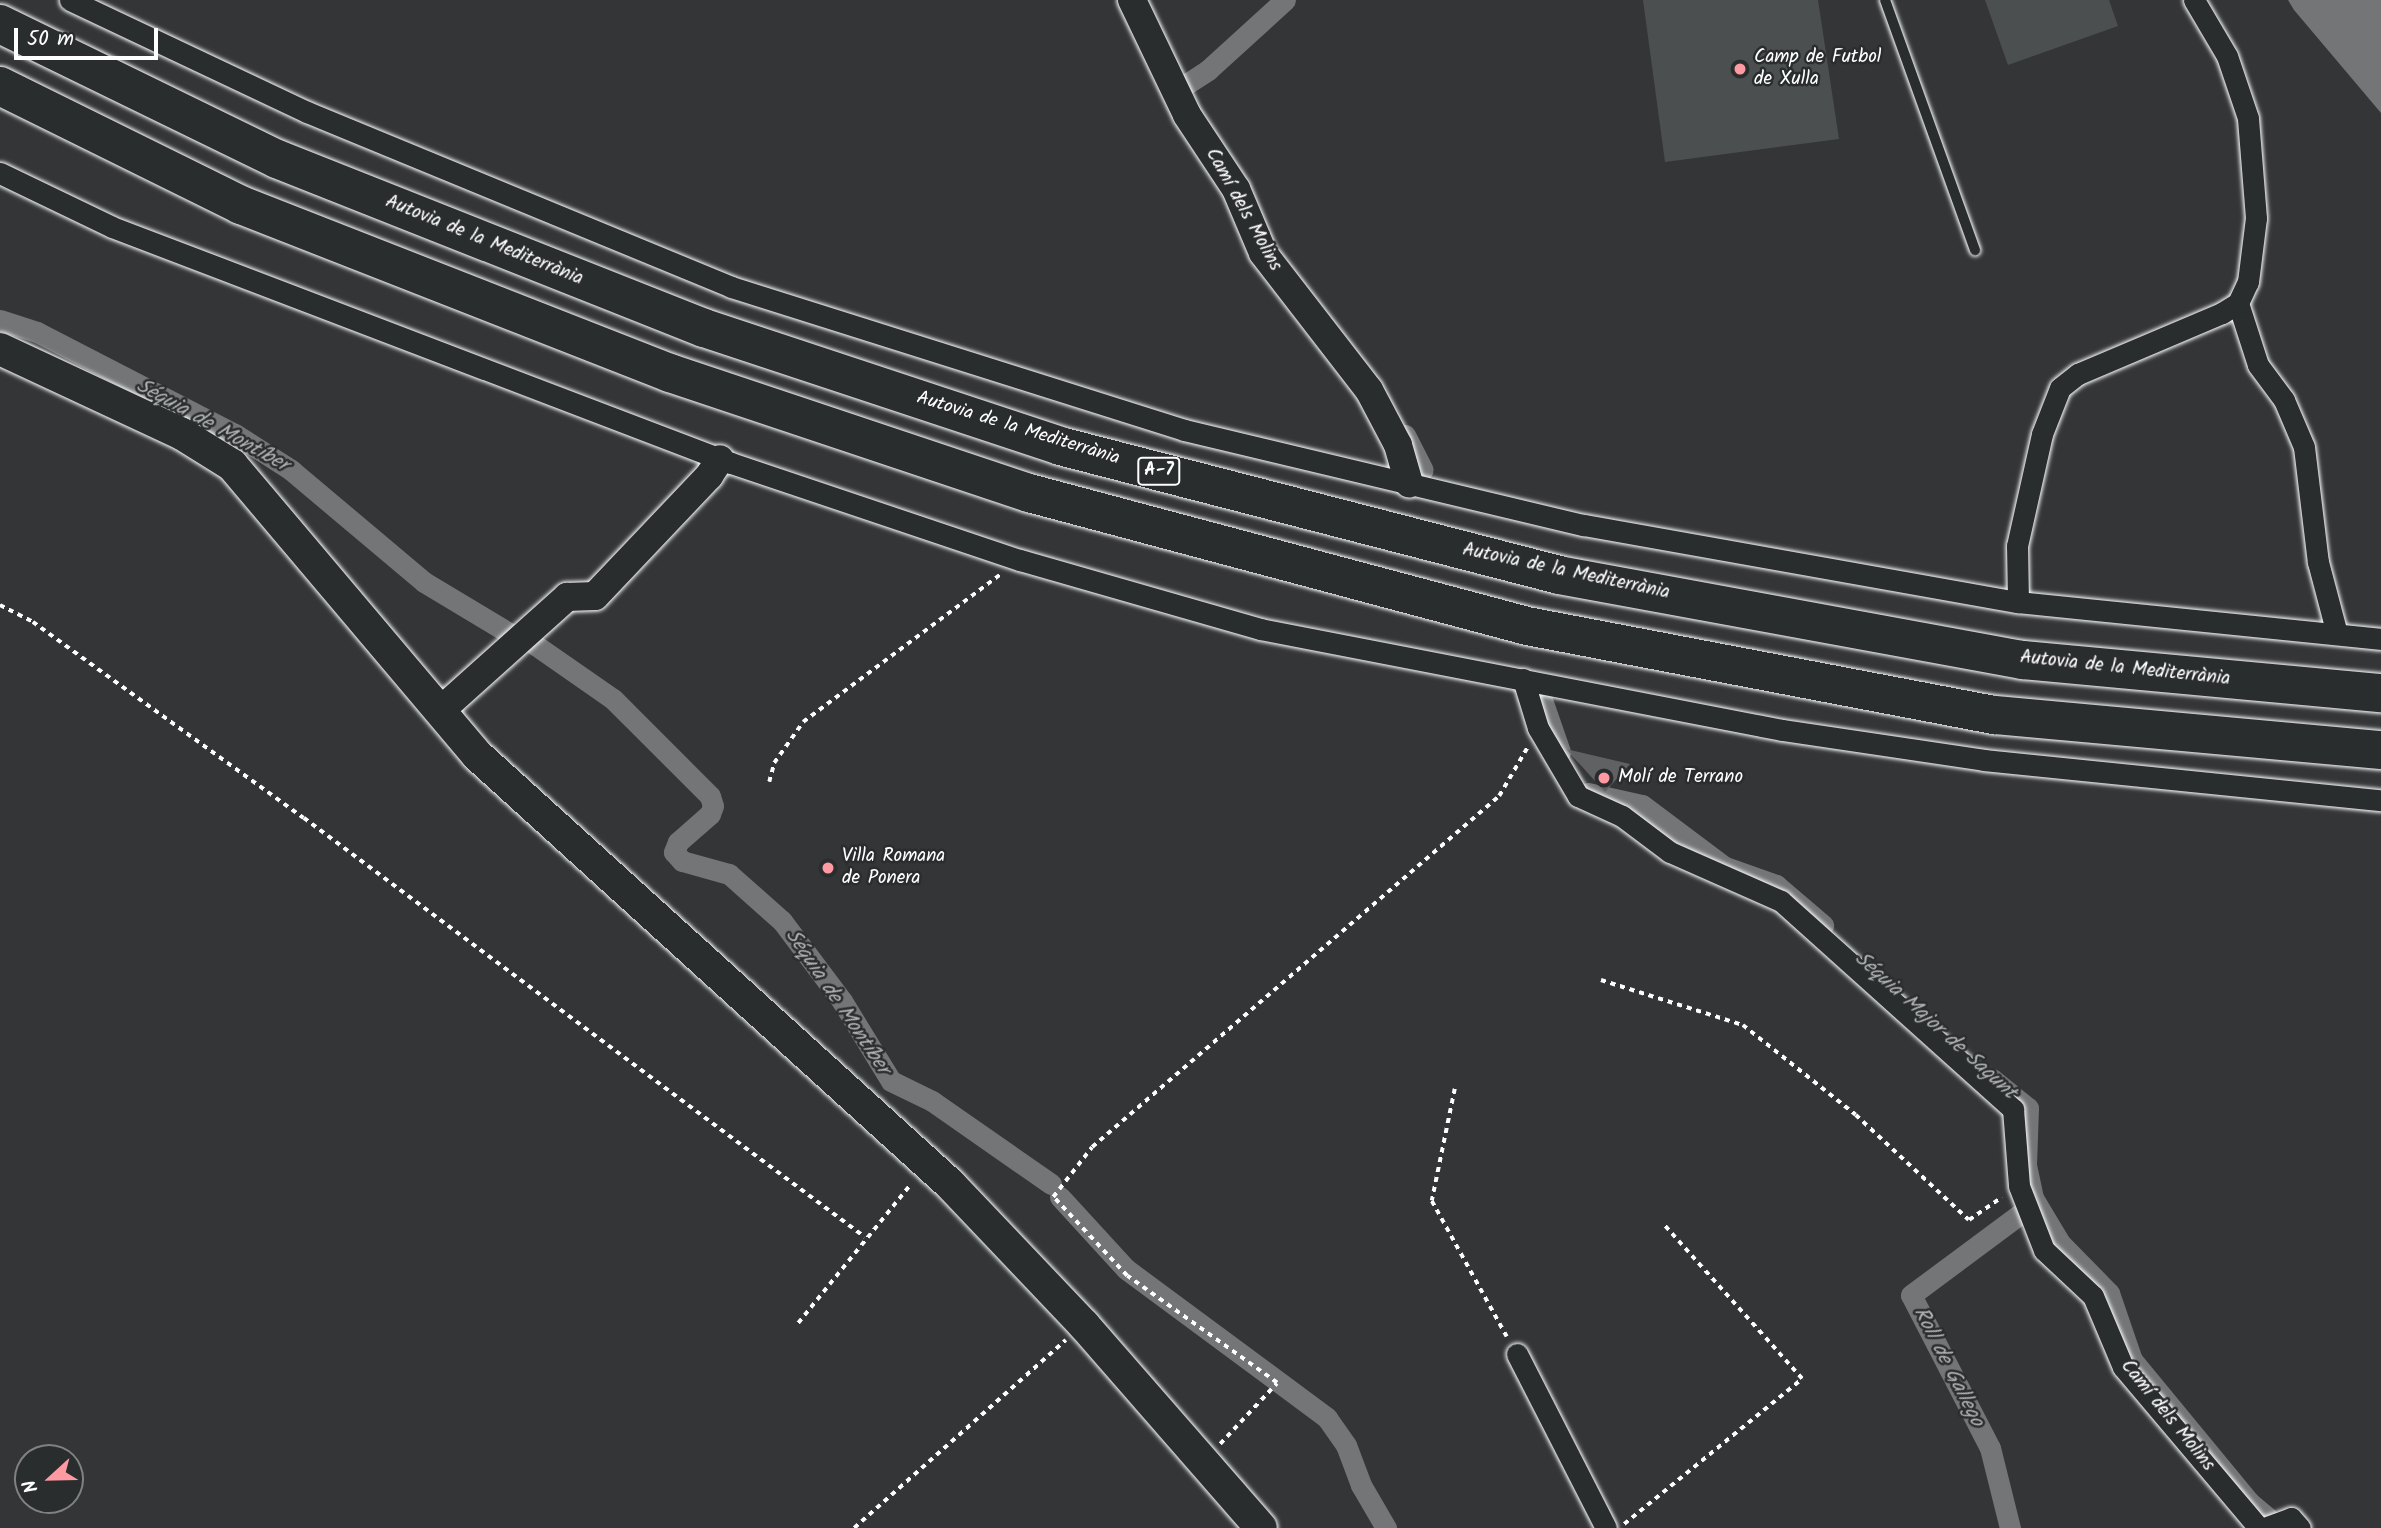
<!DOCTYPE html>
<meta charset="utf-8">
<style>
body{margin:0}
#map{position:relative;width:2381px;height:1528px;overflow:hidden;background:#333536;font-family:Kalam,sans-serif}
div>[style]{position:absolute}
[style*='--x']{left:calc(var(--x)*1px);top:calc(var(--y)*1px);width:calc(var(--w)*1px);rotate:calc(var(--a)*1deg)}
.green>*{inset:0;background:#4c4f50}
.water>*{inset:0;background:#737576}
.canal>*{height:21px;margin:-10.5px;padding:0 10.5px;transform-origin:10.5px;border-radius:10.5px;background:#737576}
.building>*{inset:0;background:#5f6162}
.path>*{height:3.5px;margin-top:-1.75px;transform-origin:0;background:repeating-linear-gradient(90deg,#fff 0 5px,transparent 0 10px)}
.roads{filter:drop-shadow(0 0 2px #fff) drop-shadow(0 0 2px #fff)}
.service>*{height:10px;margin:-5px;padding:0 5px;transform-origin:5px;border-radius:5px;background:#2a2d2e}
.minor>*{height:21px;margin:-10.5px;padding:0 10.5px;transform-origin:10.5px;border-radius:10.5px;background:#2a2d2e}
.tertiary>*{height:28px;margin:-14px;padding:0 14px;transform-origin:14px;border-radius:14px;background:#2a2d2e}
.secondary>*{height:32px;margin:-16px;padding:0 16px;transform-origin:16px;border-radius:16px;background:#2a2d2e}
.motorway>*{height:38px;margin:-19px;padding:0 19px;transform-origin:19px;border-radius:19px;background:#2a2d2e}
.dots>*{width:19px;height:19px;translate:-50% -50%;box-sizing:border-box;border:4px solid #2a2d2e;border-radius:50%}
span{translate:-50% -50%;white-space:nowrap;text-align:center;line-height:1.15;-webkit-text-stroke:5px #2a2d2e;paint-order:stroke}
.shield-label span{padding:2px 5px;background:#2a2d2e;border:2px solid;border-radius:5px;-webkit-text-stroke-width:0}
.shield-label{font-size:18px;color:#fff;font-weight:700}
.poi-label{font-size:19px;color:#fff}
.left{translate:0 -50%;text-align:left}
.street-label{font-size:19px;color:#fff}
.water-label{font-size:21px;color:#b2b3b4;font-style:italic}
.north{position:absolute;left:14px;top:1444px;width:70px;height:70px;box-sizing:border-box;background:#2a2d2e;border:2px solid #7f8182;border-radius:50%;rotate:248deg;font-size:19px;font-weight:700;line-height:28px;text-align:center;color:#fff}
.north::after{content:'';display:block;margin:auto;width:24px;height:32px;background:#ff9aa2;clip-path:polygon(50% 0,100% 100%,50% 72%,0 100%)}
.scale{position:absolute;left:14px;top:28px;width:144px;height:32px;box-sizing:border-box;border:4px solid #fff;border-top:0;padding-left:9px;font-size:21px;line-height:24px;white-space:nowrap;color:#fff;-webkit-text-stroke:5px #2a2d2e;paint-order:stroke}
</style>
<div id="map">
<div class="green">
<div style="clip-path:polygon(1643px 0,1818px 0,1839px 139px,1665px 162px)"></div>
<div style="clip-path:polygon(1985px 0,2109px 0,2118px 26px,2008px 65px)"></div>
</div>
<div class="water">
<div style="clip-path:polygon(2288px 0,2381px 0,2381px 113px,2294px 10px)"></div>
</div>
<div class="canal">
<div style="--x:1182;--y:87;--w:31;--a:-33"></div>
<div style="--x:1208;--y:70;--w:104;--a:-42.3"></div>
<div style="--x:0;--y:320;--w:39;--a:18"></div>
<div style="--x:37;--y:332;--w:223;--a:27.3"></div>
<div style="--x:235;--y:434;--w:67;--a:32.7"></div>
<div style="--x:291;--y:470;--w:174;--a:40.1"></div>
<div style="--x:424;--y:582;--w:99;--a:31"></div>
<div style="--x:1405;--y:435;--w:39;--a:63"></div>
<div style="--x:531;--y:642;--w:100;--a:34.8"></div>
<div style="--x:613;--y:699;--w:137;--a:45"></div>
<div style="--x:710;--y:796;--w:10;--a:73"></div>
<div style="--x:713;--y:806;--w:9;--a:111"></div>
<div style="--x:710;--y:814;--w:43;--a:138.8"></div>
<div style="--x:678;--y:842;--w:11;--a:112"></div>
<div style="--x:674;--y:852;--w:12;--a:48"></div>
<div style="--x:682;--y:861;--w:49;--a:15.5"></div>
<div style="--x:729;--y:874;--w:71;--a:41.6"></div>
<div style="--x:782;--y:921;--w:100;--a:53.1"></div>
<div style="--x:842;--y:1001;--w:94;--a:58.5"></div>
<div style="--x:891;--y:1081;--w:46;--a:26"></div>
<div style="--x:932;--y:1101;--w:145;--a:34.9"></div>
<div style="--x:1541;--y:697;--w:58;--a:70.9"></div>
<div style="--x:1588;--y:793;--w:55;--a:12.5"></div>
<div style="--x:1642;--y:805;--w:104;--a:36.8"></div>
<div style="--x:1725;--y:867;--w:54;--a:19.4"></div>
<div style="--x:1776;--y:885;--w:62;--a:40.4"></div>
<div style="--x:1992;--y:1079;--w:46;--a:38.9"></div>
<div style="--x:2028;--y:1108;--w:57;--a:92"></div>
<div style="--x:2026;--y:1165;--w:34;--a:78"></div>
<div style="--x:2033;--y:1198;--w:52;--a:59"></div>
<div style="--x:2060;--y:1243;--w:70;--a:45.6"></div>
<div style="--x:2109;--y:1293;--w:71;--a:71.1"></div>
<div style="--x:2132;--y:1360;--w:184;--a:50.5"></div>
<div style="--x:2249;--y:1502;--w:25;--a:40"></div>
<div style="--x:1060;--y:1197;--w:98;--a:47.5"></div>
<div style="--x:1126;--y:1269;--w:250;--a:36.5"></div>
<div style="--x:1327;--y:1418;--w:33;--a:55"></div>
<div style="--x:1346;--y:1445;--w:43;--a:69.4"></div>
<div style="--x:1361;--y:1485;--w:50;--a:59.8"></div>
<div style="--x:2010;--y:1528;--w:82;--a:-104"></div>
<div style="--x:1990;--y:1448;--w:172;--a:-117.3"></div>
<div style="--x:1911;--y:1295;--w:136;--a:-36.6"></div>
</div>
<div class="building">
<div style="clip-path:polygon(1566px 749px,1630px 764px,1605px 792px)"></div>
</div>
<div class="path">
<div style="--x:0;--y:605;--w:37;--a:27"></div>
<div style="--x:33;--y:622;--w:334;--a:35.9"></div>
<div style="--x:304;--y:818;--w:700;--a:36.76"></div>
<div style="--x:769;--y:782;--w:20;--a:-75"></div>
<div style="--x:774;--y:763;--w:50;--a:-54.7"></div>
<div style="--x:803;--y:722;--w:247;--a:-36.8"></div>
<div style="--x:1601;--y:980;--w:149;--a:17.6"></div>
<div style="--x:1743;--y:1025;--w:144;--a:38.5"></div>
<div style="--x:1856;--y:1115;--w:154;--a:42.9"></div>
<div style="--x:1969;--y:1220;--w:40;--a:-34.9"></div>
<div style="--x:1455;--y:1089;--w:114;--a:101.6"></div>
<div style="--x:1432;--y:1201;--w:155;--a:61.1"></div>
<div style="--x:798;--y:1323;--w:178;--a:-50.9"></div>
<div style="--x:1220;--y:1444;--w:83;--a:-46.9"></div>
<div style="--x:1277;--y:1383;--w:184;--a:-144.5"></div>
<div style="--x:1127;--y:1276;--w:108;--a:-133.1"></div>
<div style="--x:1053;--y:1197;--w:63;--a:-52"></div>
<div style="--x:1092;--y:1147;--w:537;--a:-40.77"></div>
<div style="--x:1499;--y:796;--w:56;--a:-59.7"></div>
<div style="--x:1624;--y:1524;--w:230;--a:-39.2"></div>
<div style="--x:1802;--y:1379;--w:207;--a:-131.9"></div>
<div style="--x:854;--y:1528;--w:283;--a:-41.6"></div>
</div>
<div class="roads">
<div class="service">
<div style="--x:1885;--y:0;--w:266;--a:70.2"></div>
</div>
<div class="minor">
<div style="--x:70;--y:0;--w:262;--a:25.3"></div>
<div style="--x:307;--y:112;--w:459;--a:22.4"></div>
<div style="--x:731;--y:287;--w:475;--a:17.5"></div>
<div style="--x:1184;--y:430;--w:411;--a:13.4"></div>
<div style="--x:1584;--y:525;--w:441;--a:10.1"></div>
<div style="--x:2018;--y:602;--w:365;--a:5.8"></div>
<div style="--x:0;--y:173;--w:124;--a:25.7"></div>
<div style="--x:112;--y:227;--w:662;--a:20.87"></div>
<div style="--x:731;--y:463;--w:305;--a:18.6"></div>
<div style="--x:1020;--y:560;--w:250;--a:16"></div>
<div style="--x:1260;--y:629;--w:532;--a:10.95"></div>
<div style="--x:1782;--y:730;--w:204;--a:8.4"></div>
<div style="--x:1984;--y:760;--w:399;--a:5.8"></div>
<div style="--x:2238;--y:303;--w:65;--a:72.1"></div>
<div style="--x:2258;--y:365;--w:44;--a:53.4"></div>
<div style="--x:2284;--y:400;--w:51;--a:66.9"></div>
<div style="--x:2304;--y:447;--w:116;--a:83.1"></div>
<div style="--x:2318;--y:562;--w:74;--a:75.2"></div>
<div style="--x:2018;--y:602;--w:56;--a:-91"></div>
<div style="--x:2017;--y:546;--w:115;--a:-77.4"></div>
<div style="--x:2042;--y:434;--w:49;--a:-68.6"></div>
<div style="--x:2060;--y:388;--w:23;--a:-38"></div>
<div style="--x:2078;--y:374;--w:156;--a:-23"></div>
<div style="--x:2222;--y:313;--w:19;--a:-32"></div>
<div style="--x:2238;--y:303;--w:23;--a:-65"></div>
<div style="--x:2248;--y:282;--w:64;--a:-82.9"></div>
<div style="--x:2256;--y:218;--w:100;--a:-94.6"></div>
<div style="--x:2248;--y:118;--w:65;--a:-108.7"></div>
<div style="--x:2227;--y:56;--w:65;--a:-120.5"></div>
<div style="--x:1523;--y:679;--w:51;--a:73"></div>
<div style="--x:1538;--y:728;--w:79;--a:59.5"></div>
<div style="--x:1578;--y:796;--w:48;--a:24.4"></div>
<div style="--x:1622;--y:816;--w:60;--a:36.9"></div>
<div style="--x:1670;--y:852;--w:121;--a:23.8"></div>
<div style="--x:1781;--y:901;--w:312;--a:41.9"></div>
<div style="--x:2013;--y:1109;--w:77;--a:85.5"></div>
<div style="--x:2019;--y:1186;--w:69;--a:68.7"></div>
<div style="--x:2044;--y:1250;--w:67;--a:43.2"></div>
<div style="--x:2093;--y:1296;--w:77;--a:67.1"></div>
<div style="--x:2123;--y:1367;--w:211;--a:49.8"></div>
<div style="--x:1517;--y:1354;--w:195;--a:62.9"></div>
<div style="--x:2264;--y:1528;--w:29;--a:-20"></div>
<div style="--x:2291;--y:1518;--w:13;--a:48"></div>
</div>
<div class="tertiary">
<div style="--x:1132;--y:0;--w:127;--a:64.4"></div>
<div style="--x:1187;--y:115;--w:89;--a:56.5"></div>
<div style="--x:1236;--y:189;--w:69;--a:67.1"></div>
<div style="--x:1263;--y:253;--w:173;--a:52.3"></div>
<div style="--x:1369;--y:390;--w:62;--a:62.2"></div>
<div style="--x:1398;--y:445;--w:40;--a:74"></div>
<div style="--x:440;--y:711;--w:171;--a:-41.9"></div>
<div style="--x:567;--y:597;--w:28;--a:-2"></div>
<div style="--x:595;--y:596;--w:166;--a:-46.5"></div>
<div style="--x:709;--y:476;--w:20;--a:-57"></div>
</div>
<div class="secondary">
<div style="--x:0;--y:349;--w:201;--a:25"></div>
<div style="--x:182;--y:434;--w:59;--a:31.8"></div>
<div style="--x:232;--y:465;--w:380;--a:49.8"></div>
<div style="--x:477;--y:755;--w:640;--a:42.21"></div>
<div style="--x:951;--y:1185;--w:193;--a:46.5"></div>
<div style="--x:1084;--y:1325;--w:269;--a:48.9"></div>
</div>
<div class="motorway">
<div style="--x:0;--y:24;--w:308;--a:26"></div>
<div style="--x:277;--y:159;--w:459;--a:21.6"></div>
<div style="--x:704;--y:328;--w:375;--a:18.3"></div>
<div style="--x:1060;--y:446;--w:515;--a:14.49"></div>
<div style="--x:1559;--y:575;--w:472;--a:10.4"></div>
<div style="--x:2023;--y:660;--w:360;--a:5.3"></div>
<div style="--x:0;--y:86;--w:269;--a:26.3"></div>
<div style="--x:241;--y:205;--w:461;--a:21.4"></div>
<div style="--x:670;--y:373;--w:379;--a:18.5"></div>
<div style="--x:1029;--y:493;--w:515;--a:14.95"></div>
<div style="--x:1527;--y:626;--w:476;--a:10.8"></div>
<div style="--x:1995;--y:715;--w:388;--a:5.2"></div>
</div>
</div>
<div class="dots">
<div style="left:1740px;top:69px;background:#ff9aa2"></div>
<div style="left:1604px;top:778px;background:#ff9aa2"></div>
<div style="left:828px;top:868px;background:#ff9aa2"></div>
</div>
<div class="shield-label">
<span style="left:1159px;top:471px">A-7</span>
</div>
<div class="poi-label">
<span class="left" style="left:1754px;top:69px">Camp de Futbol<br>de Xulla</span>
<span class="left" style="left:1618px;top:778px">Molí de Terrano</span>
<span class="left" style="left:842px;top:868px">Villa Romana<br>de Ponera</span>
</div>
<div class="street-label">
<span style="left:1243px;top:210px;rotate:61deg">Camí dels Molins</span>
<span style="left:484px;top:241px;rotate:22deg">Autovia de la Mediterrània</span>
<span style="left:1018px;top:429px;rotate:17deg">Autovia de la Mediterrània</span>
<span style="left:1566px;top:572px;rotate:12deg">Autovia de la Mediterrània</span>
<span style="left:2125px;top:669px;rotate:6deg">Autovia de la Mediterrània</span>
<span style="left:2167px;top:1416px;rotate:51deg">Camí dels Molins</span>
</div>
<div class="water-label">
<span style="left:212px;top:426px;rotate:29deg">Séquia de Montíber</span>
<span style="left:837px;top:1002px;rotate:56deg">Séquia de Montíber</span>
<span style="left:1935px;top:1026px;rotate:42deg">Séquia Major de Sagunt</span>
<span style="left:1948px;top:1367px;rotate:63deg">Roll de Gallego</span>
</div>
<div class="north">N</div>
<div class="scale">50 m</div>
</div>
